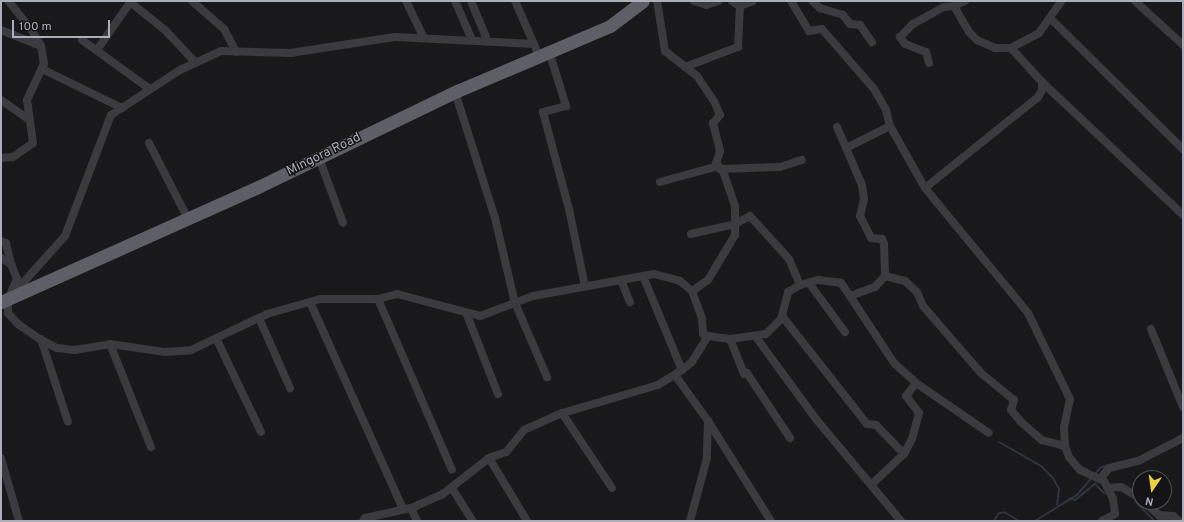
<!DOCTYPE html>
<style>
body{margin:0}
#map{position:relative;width:1184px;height:522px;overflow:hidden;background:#19181a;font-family:Overpass,sans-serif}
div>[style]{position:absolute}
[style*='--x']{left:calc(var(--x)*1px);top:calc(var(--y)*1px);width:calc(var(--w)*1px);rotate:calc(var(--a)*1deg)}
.stream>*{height:2px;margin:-1px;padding:0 1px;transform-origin:1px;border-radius:1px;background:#2f343e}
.canal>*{height:7px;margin:-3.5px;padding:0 3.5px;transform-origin:3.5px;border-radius:3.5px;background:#2f343e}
.minor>*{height:8px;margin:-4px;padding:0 4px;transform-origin:4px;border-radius:4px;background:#3a3a3f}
.trunk>*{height:13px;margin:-6.5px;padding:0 6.5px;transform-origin:6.5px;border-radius:6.5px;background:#5e5e67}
span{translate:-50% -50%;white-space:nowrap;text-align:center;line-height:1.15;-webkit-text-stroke:3px #141315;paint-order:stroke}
.street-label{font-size:13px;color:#abadb9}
.frame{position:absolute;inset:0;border:2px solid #abadb9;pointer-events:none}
.north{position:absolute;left:1132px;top:470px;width:40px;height:40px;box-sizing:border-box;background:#141315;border:1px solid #505157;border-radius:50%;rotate:193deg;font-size:11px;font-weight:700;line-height:16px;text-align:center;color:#abadb9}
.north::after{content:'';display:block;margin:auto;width:14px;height:18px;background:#e9d142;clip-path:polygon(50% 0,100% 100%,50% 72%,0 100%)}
.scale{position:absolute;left:12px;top:20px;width:98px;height:18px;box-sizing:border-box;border:2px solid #abadb9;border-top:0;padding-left:5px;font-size:12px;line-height:14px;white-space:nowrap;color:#abadb9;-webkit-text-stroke:3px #141315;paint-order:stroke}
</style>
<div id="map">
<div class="stream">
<div style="--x:999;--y:442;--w:48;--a:29.7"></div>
<div style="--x:1041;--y:466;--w:17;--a:45"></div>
<div style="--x:1053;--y:478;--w:13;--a:61"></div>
<div style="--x:1059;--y:489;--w:16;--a:97"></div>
<div style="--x:1096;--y:473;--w:8;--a:-50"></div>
<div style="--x:1101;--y:467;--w:6;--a:-9"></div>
<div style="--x:1070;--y:498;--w:5;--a:22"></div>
<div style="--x:1075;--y:500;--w:26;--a:-39"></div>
<div style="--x:1095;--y:484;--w:13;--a:45"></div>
<div style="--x:1135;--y:501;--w:28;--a:46"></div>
<div style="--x:994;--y:521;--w:8;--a:-60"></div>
<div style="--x:998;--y:514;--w:6;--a:-18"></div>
<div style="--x:1004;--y:512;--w:17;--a:31"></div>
<div style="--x:1035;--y:521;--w:49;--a:-31.8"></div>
<div style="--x:1077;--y:495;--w:21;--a:-49"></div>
</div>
<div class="canal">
<div style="--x:1160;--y:521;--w:3;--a:0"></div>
</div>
<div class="minor">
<div style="--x:192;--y:1;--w:43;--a:41.2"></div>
<div style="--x:224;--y:29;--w:26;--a:62"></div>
<div style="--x:406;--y:1;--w:41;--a:64.1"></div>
<div style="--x:455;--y:1;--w:43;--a:66.4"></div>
<div style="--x:471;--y:1;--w:44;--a:67.5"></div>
<div style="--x:515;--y:1;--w:47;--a:66.2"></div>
<div style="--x:657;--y:1;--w:51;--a:80.9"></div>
<div style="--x:665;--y:51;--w:41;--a:38"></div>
<div style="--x:697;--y:76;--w:30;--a:56"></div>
<div style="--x:714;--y:101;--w:15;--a:67"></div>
<div style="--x:720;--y:115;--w:11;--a:131"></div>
<div style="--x:713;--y:123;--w:29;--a:76"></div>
<div style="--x:720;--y:151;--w:13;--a:108"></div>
<div style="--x:716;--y:163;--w:11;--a:49"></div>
<div style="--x:723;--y:171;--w:37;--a:71"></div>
<div style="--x:735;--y:206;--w:29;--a:90"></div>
<div style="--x:735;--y:235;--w:52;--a:121"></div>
<div style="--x:708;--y:280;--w:19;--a:145"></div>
<div style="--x:694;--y:1;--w:13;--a:18"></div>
<div style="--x:706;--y:5;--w:13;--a:-18"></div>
<div style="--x:732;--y:1;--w:9;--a:32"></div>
<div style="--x:740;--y:6;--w:14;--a:-21"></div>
<div style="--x:791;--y:1;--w:35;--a:59"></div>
<div style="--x:809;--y:31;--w:13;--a:-9"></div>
<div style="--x:822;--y:29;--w:79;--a:49.1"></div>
<div style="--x:874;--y:89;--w:24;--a:60"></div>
<div style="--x:886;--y:110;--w:16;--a:76"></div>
<div style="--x:890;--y:126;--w:71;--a:60.6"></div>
<div style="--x:925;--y:188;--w:162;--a:50.5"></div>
<div style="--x:1028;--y:313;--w:96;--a:64"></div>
<div style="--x:1070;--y:399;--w:29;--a:102"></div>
<div style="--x:1064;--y:427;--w:19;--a:87"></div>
<div style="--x:1065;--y:446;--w:12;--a:70"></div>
<div style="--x:1069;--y:457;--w:17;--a:50"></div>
<div style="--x:1080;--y:470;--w:26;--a:25"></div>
<div style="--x:1104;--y:481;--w:20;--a:63"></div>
<div style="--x:1113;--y:499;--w:15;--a:82"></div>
<div style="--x:1115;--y:514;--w:15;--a:152"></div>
<div style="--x:812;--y:1;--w:11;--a:41"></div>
<div style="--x:820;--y:8;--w:24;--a:17"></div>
<div style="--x:843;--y:15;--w:11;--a:52"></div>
<div style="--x:850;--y:24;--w:10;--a:6"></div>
<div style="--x:860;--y:25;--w:21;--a:55"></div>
<div style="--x:965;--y:1;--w:12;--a:156"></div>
<div style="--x:954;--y:6;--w:30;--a:60"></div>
<div style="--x:969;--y:32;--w:11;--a:45"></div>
<div style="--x:977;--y:40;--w:20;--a:24"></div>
<div style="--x:995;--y:48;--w:16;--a:0"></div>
<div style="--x:1135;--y:1;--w:65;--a:42.5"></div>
<div style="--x:130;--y:2;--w:45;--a:38.7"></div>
<div style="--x:165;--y:30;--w:45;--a:46.8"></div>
<div style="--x:1050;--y:18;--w:187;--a:44.6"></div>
<div style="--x:1;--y:30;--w:43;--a:21.8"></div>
<div style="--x:82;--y:40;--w:84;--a:35.8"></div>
<div style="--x:97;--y:50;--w:60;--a:-55.2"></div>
<div style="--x:549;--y:51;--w:58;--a:72.8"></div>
<div style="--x:566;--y:106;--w:24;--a:165"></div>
<div style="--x:543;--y:112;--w:100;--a:75"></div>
<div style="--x:569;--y:209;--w:79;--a:78.3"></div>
<div style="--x:929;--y:63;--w:11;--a:-105"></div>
<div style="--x:926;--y:52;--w:22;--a:-159"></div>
<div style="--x:905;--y:44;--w:9;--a:-126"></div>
<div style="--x:900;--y:37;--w:18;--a:-45"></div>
<div style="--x:913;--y:24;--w:35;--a:-29"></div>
<div style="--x:944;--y:7;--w:10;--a:-6"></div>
<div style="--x:685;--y:67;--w:57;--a:-20.7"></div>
<div style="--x:738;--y:47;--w:41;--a:-87.2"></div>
<div style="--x:42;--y:69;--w:89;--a:26"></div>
<div style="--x:1042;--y:82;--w:194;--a:43.3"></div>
<div style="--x:455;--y:92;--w:132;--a:72.4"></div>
<div style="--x:495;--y:218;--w:87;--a:76.8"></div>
<div style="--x:515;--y:303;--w:81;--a:66.6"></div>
<div style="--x:1;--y:100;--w:35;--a:35"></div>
<div style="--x:837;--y:127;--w:63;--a:66.7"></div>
<div style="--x:862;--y:185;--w:14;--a:82"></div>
<div style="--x:864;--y:199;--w:17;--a:103"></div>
<div style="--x:860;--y:216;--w:25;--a:63"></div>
<div style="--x:871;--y:238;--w:11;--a:5"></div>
<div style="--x:882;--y:239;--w:5;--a:68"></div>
<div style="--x:884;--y:244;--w:32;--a:88"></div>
<div style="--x:149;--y:143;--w:85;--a:62.8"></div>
<div style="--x:846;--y:148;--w:49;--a:-26.6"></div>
<div style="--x:1;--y:158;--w:12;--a:-5"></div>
<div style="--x:13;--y:157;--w:24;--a:-35"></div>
<div style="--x:33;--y:143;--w:43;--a:-97.9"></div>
<div style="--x:27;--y:100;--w:40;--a:-65"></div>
<div style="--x:44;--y:64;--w:18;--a:-99"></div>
<div style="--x:41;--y:46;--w:20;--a:-120"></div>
<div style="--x:31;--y:29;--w:36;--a:-129"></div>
<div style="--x:319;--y:158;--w:69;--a:69.7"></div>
<div style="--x:720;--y:169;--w:60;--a:-1.9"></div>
<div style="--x:780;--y:167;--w:23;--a:-18"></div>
<div style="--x:660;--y:182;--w:60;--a:-15.4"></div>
<div style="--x:925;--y:188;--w:145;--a:-38.8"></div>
<div style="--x:1038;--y:97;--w:8;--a:-60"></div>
<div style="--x:1042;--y:90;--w:8;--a:-90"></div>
<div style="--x:1042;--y:82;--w:46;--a:-132.4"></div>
<div style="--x:1011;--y:48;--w:32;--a:-28"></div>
<div style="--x:1039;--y:33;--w:39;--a:-55"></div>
<div style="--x:691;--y:234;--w:45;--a:-12.8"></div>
<div style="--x:735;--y:224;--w:17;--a:-28"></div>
<div style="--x:750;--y:216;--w:58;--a:47.8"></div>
<div style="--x:789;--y:259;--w:28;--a:67"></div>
<div style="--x:1;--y:241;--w:5;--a:22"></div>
<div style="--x:6;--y:243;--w:22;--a:77"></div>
<div style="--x:1;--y:258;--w:12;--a:31"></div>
<div style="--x:11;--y:264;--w:16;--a:68"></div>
<div style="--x:17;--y:279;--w:22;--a:114"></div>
<div style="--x:8;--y:299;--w:14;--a:90"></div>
<div style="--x:8;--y:313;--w:15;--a:48"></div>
<div style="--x:18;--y:324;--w:24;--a:35"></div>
<div style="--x:38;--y:338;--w:21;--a:28"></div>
<div style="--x:57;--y:348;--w:17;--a:7"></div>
<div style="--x:74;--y:350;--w:36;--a:-9"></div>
<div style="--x:110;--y:344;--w:56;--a:8.3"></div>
<div style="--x:165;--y:352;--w:26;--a:-4"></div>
<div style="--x:191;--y:350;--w:84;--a:-25.3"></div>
<div style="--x:267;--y:314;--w:55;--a:-15.8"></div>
<div style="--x:320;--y:299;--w:58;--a:0"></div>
<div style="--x:378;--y:299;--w:20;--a:-15"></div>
<div style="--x:397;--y:294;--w:86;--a:14.8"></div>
<div style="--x:480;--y:316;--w:57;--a:-20.7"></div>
<div style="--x:533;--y:296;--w:123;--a:-10.3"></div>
<div style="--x:654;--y:274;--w:27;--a:15"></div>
<div style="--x:680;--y:281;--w:16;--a:40"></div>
<div style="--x:692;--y:291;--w:30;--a:70"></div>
<div style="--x:702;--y:319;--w:15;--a:86"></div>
<div style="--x:703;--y:334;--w:5;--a:22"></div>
<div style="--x:708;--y:336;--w:31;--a:122"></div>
<div style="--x:692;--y:362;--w:13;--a:141"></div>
<div style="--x:682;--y:370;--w:28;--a:148"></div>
<div style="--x:658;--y:385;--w:100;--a:163.7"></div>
<div style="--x:562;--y:413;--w:42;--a:155.9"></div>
<div style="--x:524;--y:430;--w:28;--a:129"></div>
<div style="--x:506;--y:452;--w:18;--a:161"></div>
<div style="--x:489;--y:458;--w:58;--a:142"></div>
<div style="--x:443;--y:494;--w:35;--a:156"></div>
<div style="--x:411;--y:508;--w:47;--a:167.7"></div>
<div style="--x:365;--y:518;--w:4;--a:124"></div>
<div style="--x:643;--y:276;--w:102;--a:67.5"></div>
<div style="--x:621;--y:280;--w:24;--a:68"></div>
<div style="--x:809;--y:283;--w:61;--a:53.7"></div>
<div style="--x:13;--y:294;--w:78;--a:-48.1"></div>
<div style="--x:65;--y:236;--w:129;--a:-69.2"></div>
<div style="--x:111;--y:115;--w:82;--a:-33.1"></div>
<div style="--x:180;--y:70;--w:45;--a:-24.9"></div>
<div style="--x:221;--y:51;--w:69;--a:1.7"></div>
<div style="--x:290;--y:53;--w:106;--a:-8.7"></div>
<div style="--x:395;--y:37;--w:139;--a:2.9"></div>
<div style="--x:534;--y:44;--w:13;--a:67"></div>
<div style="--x:850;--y:296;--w:80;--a:56.7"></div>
<div style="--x:894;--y:363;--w:30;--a:42"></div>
<div style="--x:916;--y:383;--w:88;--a:34.4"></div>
<div style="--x:378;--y:299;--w:186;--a:66.6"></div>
<div style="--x:310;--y:302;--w:227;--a:65.8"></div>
<div style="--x:467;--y:315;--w:85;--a:68.6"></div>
<div style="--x:782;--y:316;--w:137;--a:51.8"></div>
<div style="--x:867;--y:424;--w:9;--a:6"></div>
<div style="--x:876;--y:425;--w:40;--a:46"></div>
<div style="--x:259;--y:318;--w:77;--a:66.1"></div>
<div style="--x:1151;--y:329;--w:84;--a:67.7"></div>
<div style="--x:708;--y:336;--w:22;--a:8"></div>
<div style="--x:730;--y:339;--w:36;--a:-8"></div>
<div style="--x:766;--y:334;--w:21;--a:-45"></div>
<div style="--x:781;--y:319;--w:28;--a:-75"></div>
<div style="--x:788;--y:292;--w:14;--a:-30"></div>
<div style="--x:800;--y:285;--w:19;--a:-16"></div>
<div style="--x:818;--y:280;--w:23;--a:7"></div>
<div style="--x:841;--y:283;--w:16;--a:55"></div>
<div style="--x:850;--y:296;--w:27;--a:-20"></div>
<div style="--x:875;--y:287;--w:15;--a:-48"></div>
<div style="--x:885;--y:276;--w:21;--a:14"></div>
<div style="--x:905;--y:281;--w:16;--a:43"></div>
<div style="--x:917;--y:292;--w:15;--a:67"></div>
<div style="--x:923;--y:306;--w:90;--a:49.1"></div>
<div style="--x:982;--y:374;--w:41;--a:39.1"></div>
<div style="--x:1014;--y:400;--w:10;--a:107"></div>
<div style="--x:1011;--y:410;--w:16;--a:50"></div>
<div style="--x:1021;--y:422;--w:28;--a:41"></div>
<div style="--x:1042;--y:440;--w:24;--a:15"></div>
<div style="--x:756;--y:337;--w:102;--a:53.8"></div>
<div style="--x:816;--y:419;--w:133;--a:50.2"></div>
<div style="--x:216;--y:338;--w:104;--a:64.4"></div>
<div style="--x:41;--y:339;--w:87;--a:72"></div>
<div style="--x:730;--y:339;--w:38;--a:68"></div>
<div style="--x:744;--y:374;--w:3;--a:-18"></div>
<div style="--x:747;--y:373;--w:78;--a:56.5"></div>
<div style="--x:110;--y:344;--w:111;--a:68.3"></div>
<div style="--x:675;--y:375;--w:57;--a:54.3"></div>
<div style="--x:708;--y:421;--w:37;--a:92"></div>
<div style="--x:707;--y:458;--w:65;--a:105.1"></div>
<div style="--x:562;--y:413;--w:90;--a:56.3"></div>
<div style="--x:708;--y:421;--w:118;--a:57.8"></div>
<div style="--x:1;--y:458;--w:66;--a:74.1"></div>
<div style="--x:489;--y:458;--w:74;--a:58.9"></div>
<div style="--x:1100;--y:479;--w:14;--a:-51"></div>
<div style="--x:1109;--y:468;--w:32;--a:-14"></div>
<div style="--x:1140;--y:460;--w:48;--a:-27.1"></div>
<div style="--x:871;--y:485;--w:45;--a:-43.2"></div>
<div style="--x:904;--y:454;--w:17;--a:-62"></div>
<div style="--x:912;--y:439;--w:27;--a:-75"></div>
<div style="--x:919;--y:413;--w:21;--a:-127"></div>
<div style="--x:906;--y:396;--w:16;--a:-52"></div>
<div style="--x:452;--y:488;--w:39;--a:58"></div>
<div style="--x:1108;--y:488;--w:13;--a:-4"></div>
<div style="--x:1121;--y:487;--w:22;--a:30"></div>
<div style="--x:1144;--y:502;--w:20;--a:41"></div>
<div style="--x:1159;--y:515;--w:14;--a:4"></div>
<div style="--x:1173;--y:516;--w:8;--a:40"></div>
<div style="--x:411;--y:508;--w:14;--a:65"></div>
</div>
<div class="trunk">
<div style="--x:1;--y:302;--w:282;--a:-24.1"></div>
<div style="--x:258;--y:187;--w:221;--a:-25.8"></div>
<div style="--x:457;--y:91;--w:166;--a:-23"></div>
<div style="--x:610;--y:26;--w:41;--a:-37.1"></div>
</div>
<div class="street-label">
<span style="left:324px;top:155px;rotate:-26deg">Mingora Road</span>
</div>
<div class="frame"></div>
<div class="north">N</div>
<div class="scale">100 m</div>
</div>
